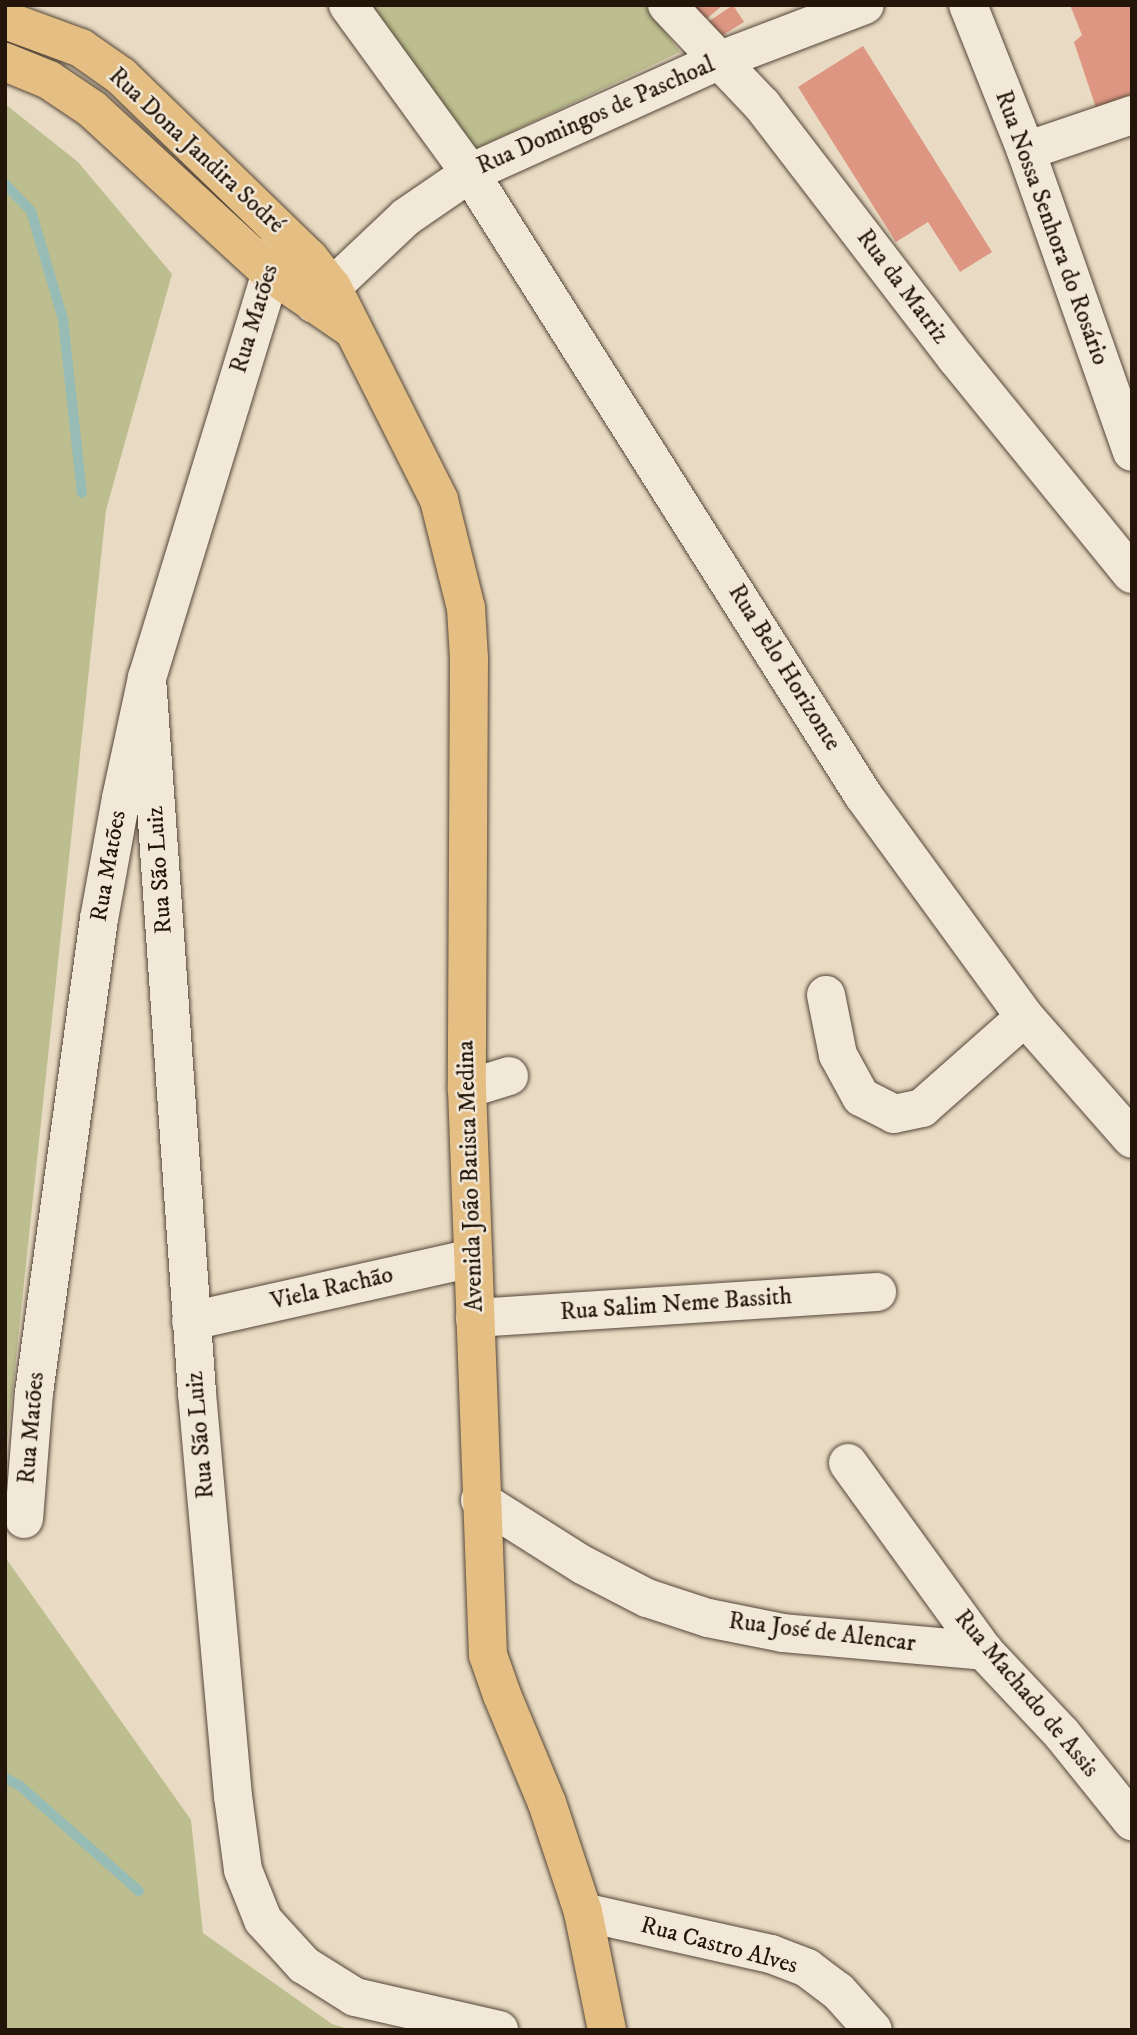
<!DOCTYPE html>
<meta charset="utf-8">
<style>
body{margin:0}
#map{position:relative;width:1137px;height:2035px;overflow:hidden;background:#e9dbc3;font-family:"IM FELL DW Pica",serif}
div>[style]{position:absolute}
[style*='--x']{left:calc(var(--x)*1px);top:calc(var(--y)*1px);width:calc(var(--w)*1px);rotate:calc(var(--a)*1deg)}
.green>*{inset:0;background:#bcbe8f}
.stream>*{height:10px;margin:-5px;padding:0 5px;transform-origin:5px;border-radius:5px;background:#97bbb5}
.building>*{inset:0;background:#dd9682}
.roads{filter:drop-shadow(0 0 2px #544638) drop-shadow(0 0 2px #544638)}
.minor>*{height:38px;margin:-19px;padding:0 19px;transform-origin:19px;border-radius:19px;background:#f1e8d8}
.major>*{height:38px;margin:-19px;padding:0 19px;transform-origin:19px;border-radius:19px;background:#e4be82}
span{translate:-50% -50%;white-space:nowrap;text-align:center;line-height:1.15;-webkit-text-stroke:5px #f1e8d8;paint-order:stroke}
.street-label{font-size:24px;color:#231509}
.frame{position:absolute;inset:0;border:7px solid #231509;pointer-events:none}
</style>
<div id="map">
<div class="green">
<div style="clip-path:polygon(366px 5px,644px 5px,680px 52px,475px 149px)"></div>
<div style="clip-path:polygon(5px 104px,78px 162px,172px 274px,106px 510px,5px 1462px)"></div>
<div style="clip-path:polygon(5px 1557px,191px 1820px,203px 1933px,332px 2024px,353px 2030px,5px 2030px)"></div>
</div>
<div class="stream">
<div style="--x:5;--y:184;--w:37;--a:46"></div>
<div style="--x:31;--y:211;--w:113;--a:73.5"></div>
<div style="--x:63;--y:319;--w:175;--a:83.8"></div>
<div style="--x:5;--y:1778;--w:16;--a:27"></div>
<div style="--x:19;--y:1785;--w:160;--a:41.5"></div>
</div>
<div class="building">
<div style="clip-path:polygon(680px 5px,723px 5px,698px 26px)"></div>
<div style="clip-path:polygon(733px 5px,744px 22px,712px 42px,702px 26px)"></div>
<div style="clip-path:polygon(1070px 5px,1132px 5px,1132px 94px,1096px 108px,1074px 42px,1082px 35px)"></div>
<div style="clip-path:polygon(863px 46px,992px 252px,960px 272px,928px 222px,896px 242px,798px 87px)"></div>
</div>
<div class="roads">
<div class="minor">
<div style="--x:348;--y:5;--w:208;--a:54"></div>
<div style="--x:470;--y:173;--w:736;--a:57.71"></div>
<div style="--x:863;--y:795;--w:275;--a:53.9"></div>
<div style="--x:1025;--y:1017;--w:162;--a:48.7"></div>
<div style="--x:667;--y:5;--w:138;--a:46.5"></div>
<div style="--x:762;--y:105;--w:320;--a:52.5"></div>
<div style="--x:957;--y:359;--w:277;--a:50.9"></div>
<div style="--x:968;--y:5;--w:157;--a:68.3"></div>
<div style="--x:1026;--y:151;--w:319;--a:70.6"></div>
<div style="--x:1026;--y:151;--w:112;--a:-18.8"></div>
<div style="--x:314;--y:304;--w:127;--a:-43.4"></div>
<div style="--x:406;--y:217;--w:78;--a:-34.5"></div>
<div style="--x:470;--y:173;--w:272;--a:-24.3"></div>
<div style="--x:718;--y:61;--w:157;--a:-20.9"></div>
<div style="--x:147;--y:678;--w:717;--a:86"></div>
<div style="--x:197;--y:1393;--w:405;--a:84.9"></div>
<div style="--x:233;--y:1796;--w:75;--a:82.3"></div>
<div style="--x:243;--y:1870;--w:54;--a:68.2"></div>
<div style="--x:263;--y:1920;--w:61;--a:47.7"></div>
<div style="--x:304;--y:1965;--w:60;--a:32.1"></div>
<div style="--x:355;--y:1997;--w:148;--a:12.9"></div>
<div style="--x:826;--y:995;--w:61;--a:78.7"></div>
<div style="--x:838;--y:1055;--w:48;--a:61.3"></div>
<div style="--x:861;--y:1097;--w:37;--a:27"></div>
<div style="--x:894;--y:1114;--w:29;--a:-12"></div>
<div style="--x:922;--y:1108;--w:137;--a:-41.5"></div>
<div style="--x:467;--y:1089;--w:44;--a:-17.2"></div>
<div style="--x:475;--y:1318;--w:403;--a:-3.7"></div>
<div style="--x:191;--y:1321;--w:289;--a:-12.6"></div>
<div style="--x:848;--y:1463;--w:232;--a:54.1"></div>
<div style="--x:984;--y:1651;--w:114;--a:46.8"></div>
<div style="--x:1062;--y:1734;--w:112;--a:51.2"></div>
<div style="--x:480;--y:1500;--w:122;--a:32.3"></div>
<div style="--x:583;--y:1565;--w:72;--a:27.3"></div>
<div style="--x:647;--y:1598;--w:64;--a:18.2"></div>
<div style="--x:708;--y:1618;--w:76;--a:11.3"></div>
<div style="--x:783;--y:1633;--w:202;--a:5.1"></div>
<div style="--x:24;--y:1519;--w:126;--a:-85.5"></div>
<div style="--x:34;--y:1393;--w:478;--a:-82.2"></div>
<div style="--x:99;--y:919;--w:123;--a:-79.7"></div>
<div style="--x:121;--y:798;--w:123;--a:-77.8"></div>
<div style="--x:147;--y:678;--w:456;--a:-73"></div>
<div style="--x:583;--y:1912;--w:193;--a:12.6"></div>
<div style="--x:771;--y:1954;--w:39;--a:21"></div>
<div style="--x:807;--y:1968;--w:39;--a:37"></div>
<div style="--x:838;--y:1991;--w:52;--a:48.1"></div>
</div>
<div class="major">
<div style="--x:5;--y:20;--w:81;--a:20.2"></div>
<div style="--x:81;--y:48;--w:49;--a:35"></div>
<div style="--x:121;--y:76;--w:262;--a:44.1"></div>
<div style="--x:309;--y:258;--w:37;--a:52"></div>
<div style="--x:332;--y:287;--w:238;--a:63.3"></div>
<div style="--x:439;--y:500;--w:111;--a:76"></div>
<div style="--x:466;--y:608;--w:51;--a:86.6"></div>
<div style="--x:469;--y:659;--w:430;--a:90.3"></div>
<div style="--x:467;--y:1089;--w:566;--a:87.88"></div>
<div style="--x:488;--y:1655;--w:42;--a:70.7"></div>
<div style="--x:502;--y:1695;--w:117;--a:67.4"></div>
<div style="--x:547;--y:1803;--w:115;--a:71.7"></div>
<div style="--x:583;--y:1912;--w:120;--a:78.5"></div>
<div style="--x:5;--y:62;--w:48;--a:22.2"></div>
<div style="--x:49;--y:80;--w:52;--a:34"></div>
<div style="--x:92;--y:109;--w:241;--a:42.6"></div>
<div style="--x:269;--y:272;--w:97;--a:34.5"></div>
</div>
</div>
<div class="street-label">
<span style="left:596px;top:116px;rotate:-24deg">Rua Domingos de Paschoal</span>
<span style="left:196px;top:151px;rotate:43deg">Rua Dona Jandira Sodré</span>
<span style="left:1051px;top:228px;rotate:70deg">Rua Nossa Senhora do Rosário</span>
<span style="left:902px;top:287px;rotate:53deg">Rua da Matriz</span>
<span style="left:255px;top:319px;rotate:-73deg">Rua Matões</span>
<span style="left:784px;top:668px;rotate:58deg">Rua Belo Horizonte</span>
<span style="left:109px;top:866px;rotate:-80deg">Rua Matões</span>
<span style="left:160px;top:870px;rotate:-94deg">Rua São Luiz</span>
<span style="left:471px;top:1176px;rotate:-92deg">Avenida João Batista Medina</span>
<span style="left:332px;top:1289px;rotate:-13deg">Viela Rachão</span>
<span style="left:676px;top:1305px;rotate:-4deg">Rua Salim Neme Bassith</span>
<span style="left:32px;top:1428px;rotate:-85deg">Rua Matões</span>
<span style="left:201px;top:1435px;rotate:-95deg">Rua São Luiz</span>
<span style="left:822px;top:1633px;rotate:7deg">Rua José de Alencar</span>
<span style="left:1026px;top:1694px;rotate:50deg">Rua Machado de Assis</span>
<span style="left:719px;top:1946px;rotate:15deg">Rua Castro Alves</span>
</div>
<div class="frame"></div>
</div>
